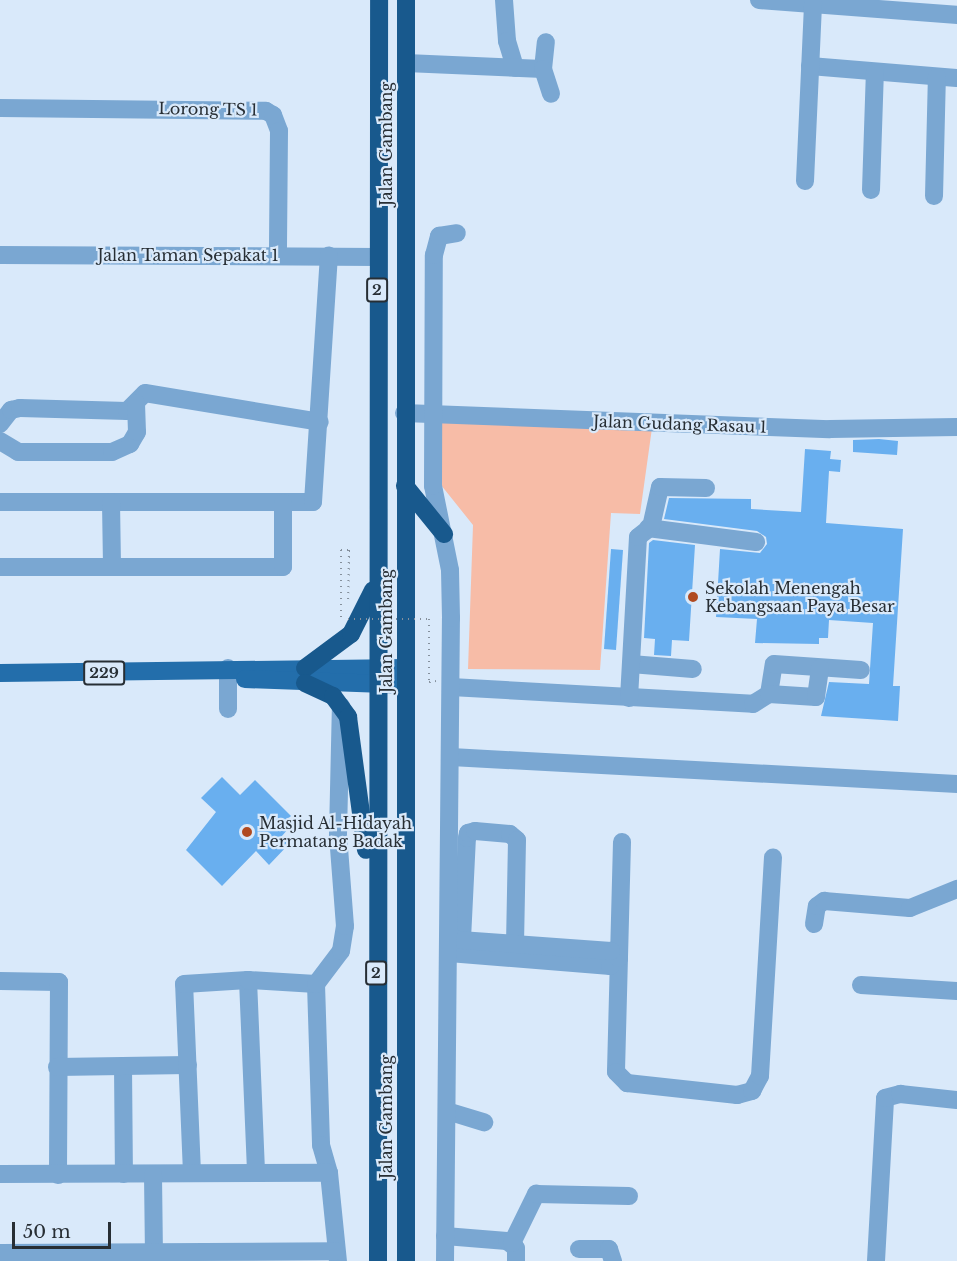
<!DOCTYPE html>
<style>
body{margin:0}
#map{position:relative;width:957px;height:1261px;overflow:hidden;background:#d9e9fa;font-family:"Libre Baskerville",serif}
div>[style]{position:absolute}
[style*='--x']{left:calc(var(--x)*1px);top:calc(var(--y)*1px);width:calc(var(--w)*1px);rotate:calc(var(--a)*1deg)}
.green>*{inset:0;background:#f7bca7}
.building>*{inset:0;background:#69afef}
.path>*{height:2px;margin-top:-1px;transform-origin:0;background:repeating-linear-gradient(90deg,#85909c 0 1.5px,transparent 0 6px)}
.minor>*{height:18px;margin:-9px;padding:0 9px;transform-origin:9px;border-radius:9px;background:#7aa7d2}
.major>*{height:18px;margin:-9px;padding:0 9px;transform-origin:9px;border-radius:9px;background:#236eab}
.highway>*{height:18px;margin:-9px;padding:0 9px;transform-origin:9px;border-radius:9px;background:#18598d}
.path-bridge>*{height:2px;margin-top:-1px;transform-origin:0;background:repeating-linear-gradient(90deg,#85909c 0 1.5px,transparent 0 6px)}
.dots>*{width:16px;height:16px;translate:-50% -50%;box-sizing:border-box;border:3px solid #d9e9fa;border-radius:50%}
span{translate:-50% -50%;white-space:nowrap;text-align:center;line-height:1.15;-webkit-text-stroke:4.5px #d9e9fa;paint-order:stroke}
.shield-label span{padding:2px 4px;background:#d9e9fa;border:2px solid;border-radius:4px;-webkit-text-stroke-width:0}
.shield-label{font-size:15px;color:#272e34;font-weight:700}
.street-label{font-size:16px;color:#272e34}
.poi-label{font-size:16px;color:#272e34}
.left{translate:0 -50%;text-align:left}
.scale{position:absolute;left:12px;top:1222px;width:99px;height:27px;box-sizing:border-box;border:3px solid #272e34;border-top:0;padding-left:8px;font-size:18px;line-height:21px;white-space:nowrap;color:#272e34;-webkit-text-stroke:4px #d9e9fa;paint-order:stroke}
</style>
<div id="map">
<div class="green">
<div style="clip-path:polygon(442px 420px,652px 428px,640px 514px,611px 513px,600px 670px,468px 669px,473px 525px,437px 480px)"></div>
</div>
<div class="building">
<div style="clip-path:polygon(879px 439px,898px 441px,897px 455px,853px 452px,853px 440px)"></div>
<div style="clip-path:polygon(805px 449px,831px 451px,830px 459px,841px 460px,840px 472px,829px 471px,826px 523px,903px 529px,893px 686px,900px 686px,898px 721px,821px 716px,829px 682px,869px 684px,873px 623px,829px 620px,828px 638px,819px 638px,819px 644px,755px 643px,757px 619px,716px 617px,720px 549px,760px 553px,767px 544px,766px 537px,757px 531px,664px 519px,669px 498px,751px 499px,751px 509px,801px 512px)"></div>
<div style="clip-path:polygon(653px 540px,695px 545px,689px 641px,672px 640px,671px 656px,654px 655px,655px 639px,644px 638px,649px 543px)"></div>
<div style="clip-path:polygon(611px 549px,623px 550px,616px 650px,604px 649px)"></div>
<div style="clip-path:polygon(222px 777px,240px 795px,255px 780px,291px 816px,282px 824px,288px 829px,282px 836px,289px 844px,269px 865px,256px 851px,222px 886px,186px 850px,216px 812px,201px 798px)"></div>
</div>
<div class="path">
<div style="--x:341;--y:617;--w:67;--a:-90"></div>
<div style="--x:341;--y:550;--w:8;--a:0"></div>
<div style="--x:349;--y:550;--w:51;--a:91.1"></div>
<div style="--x:429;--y:619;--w:63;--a:90"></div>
<div style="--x:429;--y:682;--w:7;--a:-8"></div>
</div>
<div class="minor">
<div style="--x:504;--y:0;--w:41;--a:85.8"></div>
<div style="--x:507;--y:41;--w:28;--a:73"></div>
<div style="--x:759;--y:0;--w:199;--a:4.3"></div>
<div style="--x:406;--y:63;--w:137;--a:2.5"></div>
<div style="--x:543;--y:69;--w:27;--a:-84"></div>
<div style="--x:810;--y:66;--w:147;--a:4.7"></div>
<div style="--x:543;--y:69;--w:26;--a:72"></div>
<div style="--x:0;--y:108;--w:266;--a:0.6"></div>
<div style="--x:266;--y:111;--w:8;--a:30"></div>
<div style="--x:273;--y:115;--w:17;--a:69"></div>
<div style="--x:279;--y:131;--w:125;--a:90.5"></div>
<div style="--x:805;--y:181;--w:178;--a:-87.4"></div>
<div style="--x:871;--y:190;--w:118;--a:-88.1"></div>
<div style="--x:934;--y:196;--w:119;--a:-88.6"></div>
<div style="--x:0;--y:255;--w:377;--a:0.3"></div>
<div style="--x:404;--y:413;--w:426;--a:2.2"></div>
<div style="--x:830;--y:429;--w:127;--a:-0.9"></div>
<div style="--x:0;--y:424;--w:18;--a:-52"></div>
<div style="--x:11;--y:410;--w:9;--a:-13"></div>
<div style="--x:20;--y:408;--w:107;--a:1.6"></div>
<div style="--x:127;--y:411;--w:25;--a:-45"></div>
<div style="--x:145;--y:393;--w:177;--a:9.4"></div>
<div style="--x:0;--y:441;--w:21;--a:31"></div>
<div style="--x:18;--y:452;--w:94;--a:0"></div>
<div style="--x:112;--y:452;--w:20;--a:-24"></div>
<div style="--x:130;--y:444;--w:14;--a:-60"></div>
<div style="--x:137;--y:432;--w:29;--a:-92"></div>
<div style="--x:0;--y:502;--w:313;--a:0"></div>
<div style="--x:313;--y:502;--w:247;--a:-86.3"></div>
<div style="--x:111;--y:502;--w:65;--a:89.1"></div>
<div style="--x:648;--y:528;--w:109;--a:7.4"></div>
<div style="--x:0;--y:567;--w:283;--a:0"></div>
<div style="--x:283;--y:567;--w:64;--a:-90"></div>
<div style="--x:631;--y:664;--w:62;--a:4.6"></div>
<div style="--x:451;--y:687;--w:302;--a:3.2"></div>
<div style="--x:753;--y:704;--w:19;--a:-32"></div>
<div style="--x:769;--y:694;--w:30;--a:-81"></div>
<div style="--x:774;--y:664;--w:87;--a:3.9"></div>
<div style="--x:769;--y:694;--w:47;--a:3.7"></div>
<div style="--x:816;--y:697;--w:29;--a:-82"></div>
<div style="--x:629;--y:698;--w:161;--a:-86.8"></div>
<div style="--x:638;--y:537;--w:16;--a:-38"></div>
<div style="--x:651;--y:527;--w:41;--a:-77.3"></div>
<div style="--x:660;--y:487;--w:46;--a:1.2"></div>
<div style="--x:228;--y:709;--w:41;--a:-90"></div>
<div style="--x:451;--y:757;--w:507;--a:3.05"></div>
<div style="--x:622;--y:842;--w:230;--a:91.5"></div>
<div style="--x:616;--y:1072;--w:16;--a:45"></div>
<div style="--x:627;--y:1083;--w:111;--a:6.2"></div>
<div style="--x:737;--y:1095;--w:16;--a:-15"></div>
<div style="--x:752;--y:1091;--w:17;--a:-62"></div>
<div style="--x:760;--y:1076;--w:219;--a:-86.6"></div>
<div style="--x:814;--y:924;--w:18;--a:-81"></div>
<div style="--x:817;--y:906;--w:9;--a:-36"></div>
<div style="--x:824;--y:901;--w:86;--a:4.7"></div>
<div style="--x:910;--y:908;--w:51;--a:-22"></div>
<div style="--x:462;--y:939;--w:101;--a:-87.2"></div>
<div style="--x:467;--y:838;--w:5;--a:-79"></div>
<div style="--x:468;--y:833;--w:7;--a:-16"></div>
<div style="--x:475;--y:831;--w:35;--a:5"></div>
<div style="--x:510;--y:834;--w:9;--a:41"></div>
<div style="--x:517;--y:840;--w:103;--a:91.1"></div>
<div style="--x:449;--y:953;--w:162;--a:4.6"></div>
<div style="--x:610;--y:966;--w:12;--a:-42"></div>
<div style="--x:619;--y:958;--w:11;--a:-139"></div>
<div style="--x:611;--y:951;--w:162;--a:-175.8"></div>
<div style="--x:248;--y:980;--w:193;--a:87.6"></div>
<div style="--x:0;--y:981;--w:59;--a:1"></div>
<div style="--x:59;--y:982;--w:193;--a:90.3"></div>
<div style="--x:316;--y:984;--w:161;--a:88.2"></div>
<div style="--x:321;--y:1145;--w:29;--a:74"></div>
<div style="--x:329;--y:1173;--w:88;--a:84.2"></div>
<div style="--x:861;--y:985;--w:96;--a:3.6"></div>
<div style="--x:123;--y:1066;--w:108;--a:89.5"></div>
<div style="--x:57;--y:1067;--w:131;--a:-0.9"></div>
<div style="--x:447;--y:1111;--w:39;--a:17"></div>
<div style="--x:192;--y:1173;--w:189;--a:-92.4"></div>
<div style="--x:184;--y:984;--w:64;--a:-3.6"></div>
<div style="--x:248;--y:980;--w:68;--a:3.4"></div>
<div style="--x:316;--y:984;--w:41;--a:-52.9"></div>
<div style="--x:341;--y:951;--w:25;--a:-81"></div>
<div style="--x:345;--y:926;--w:92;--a:-94.4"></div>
<div style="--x:338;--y:834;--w:128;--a:-88.7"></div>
<div style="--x:0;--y:1174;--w:329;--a:-0.2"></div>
<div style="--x:153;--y:1175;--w:78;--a:89.3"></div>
<div style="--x:445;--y:1236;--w:62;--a:4.6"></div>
<div style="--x:507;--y:1241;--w:11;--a:38"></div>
<div style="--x:516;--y:1248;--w:13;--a:90"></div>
<div style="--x:512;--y:1243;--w:55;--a:-63.9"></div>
<div style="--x:536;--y:1194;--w:93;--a:1.2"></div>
<div style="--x:579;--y:1249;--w:30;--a:0"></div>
<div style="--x:609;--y:1249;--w:13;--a:72"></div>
<div style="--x:0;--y:1253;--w:336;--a:-0.3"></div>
<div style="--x:445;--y:1261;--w:643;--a:-89.47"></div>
<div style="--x:451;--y:618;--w:48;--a:-91.2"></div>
<div style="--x:450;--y:570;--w:86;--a:-101.4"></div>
<div style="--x:433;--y:486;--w:231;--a:-89.8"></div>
<div style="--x:434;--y:255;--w:20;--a:-75"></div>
<div style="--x:439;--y:236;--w:18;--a:-9"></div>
<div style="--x:876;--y:1261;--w:163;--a:-86.8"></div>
<div style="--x:885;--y:1098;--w:16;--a:-15"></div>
<div style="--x:900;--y:1094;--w:57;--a:6"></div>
</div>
<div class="major">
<div style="--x:0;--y:673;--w:405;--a:-0.7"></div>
<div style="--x:245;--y:679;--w:160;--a:2.1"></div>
</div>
<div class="highway">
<div style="--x:405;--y:486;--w:62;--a:50.9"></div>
<div style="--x:305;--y:668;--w:57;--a:-36.5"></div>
<div style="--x:351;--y:634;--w:49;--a:-63.4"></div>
<div style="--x:305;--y:683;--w:31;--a:25"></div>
<div style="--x:333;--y:696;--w:26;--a:54"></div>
<div style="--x:348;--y:717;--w:134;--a:82.3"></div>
<div style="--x:378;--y:1261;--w:1261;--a:-89.95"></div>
<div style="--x:406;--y:1261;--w:1261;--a:-90"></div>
</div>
<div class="path-bridge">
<div style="--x:348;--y:619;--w:81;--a:0"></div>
</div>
<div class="dots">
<div style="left:693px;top:597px;background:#b04a20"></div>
<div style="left:247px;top:832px;background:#b04a20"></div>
</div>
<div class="shield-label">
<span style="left:377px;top:290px">2</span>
<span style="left:104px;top:673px">229</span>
<span style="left:376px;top:973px">2</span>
</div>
<div class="street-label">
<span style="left:208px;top:109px;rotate:1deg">Lorong TS 1</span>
<span style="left:386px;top:144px;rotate:-90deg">Jalan Gambang</span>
<span style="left:188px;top:255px">Jalan Taman Sepakat 1</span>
<span style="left:680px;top:424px;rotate:2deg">Jalan Gudang Rasau 1</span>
<span style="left:386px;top:631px;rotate:-90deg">Jalan Gambang</span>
<span style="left:386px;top:1117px;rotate:-90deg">Jalan Gambang</span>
</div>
<div class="poi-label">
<span class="left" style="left:705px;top:597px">Sekolah Menengah<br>Kebangsaan Paya Besar</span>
<span class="left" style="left:259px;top:832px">Masjid Al-Hidayah<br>Permatang Badak</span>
</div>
<div class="scale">50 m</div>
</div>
